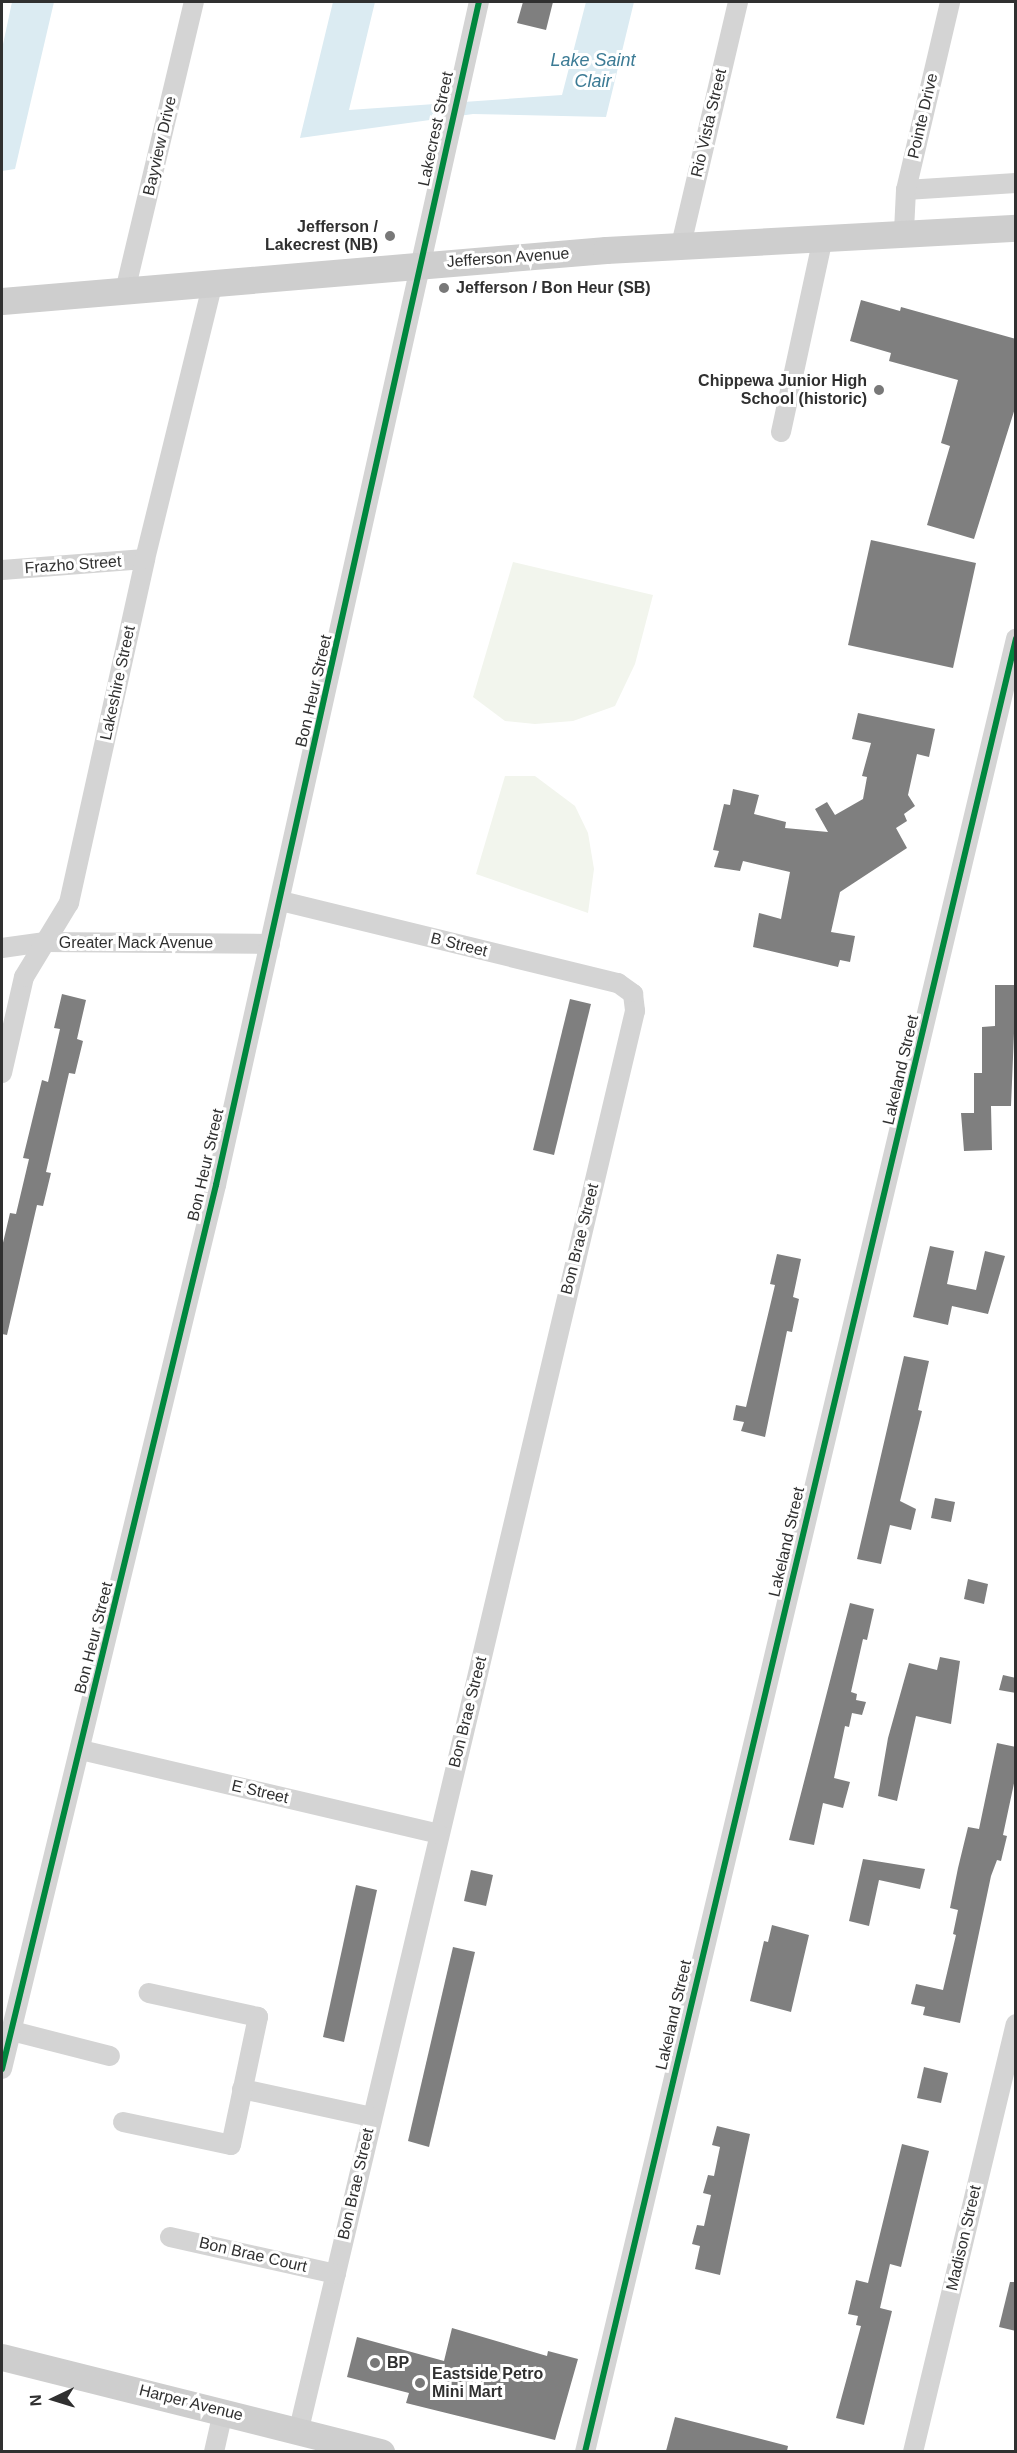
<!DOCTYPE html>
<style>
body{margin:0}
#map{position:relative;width:1017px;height:2453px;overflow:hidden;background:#fff;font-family:Arial,sans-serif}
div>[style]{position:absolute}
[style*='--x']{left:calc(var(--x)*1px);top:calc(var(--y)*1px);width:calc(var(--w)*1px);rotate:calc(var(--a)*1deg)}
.green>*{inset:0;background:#f2f5ed}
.water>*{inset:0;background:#dbebf2}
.building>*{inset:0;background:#7f7f7f}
.street>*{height:20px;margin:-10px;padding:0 10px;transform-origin:10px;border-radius:10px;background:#d4d4d4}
.secondary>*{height:27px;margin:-13.5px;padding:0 13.5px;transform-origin:13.5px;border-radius:13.5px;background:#cecece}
.cycleway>*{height:6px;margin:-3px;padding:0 3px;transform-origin:3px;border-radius:3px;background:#00873e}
.dots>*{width:16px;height:16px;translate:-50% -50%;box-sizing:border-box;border:3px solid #fff;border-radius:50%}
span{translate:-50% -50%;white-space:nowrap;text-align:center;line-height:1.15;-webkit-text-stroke:6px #fff;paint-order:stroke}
.street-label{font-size:16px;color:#303030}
.poi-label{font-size:16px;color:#303030;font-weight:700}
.right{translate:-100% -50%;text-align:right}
.left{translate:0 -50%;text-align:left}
.water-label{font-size:18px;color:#3c7b95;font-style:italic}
.frame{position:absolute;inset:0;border:3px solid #303030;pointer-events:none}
.north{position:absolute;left:24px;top:2369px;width:60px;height:60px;-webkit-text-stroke:4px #fff;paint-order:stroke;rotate:266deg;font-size:16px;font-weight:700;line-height:24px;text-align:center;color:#303030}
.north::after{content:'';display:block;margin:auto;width:21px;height:27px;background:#303030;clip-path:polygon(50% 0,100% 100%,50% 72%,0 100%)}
</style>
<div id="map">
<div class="green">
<div style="clip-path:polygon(513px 562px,653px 595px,635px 664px,615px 706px,573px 721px,535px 724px,505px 721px,473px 697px)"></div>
<div style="clip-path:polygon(505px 776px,535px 776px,575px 806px,588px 833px,594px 869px,588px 913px,476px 874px)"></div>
</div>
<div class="water">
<div style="clip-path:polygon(12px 2px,54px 2px,15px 169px,2px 171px,2px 49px)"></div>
<div style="clip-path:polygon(333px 2px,375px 2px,349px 110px,562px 95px,586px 2px,634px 2px,606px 117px,473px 114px,300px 138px)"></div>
</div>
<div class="building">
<div style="clip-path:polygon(523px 2px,553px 2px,546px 30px,517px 23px)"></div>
<div style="clip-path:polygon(861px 300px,900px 311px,901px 307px,1016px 339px,1016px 405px,974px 539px,927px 525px,950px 446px,941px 443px,958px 380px,889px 361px,891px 353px,850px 341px)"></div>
<div style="clip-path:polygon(871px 540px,976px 563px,953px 668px,848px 645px)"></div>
<div style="clip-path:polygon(858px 713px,935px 729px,929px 757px,917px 754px,908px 795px,915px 806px,904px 814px,907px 821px,896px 828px,907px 848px,840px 892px,831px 932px,855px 936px,850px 962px,840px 960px,838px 967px,753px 947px,759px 913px,781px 919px,790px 872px,743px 861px,740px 871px,714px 867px,719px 851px,713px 850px,724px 804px,730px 805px,733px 789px,759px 795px,754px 814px,786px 822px,785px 828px,828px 832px,815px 809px,827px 802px,835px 815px,863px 799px,867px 777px,862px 776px,871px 743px,852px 739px)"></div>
<div style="clip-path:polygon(995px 985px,1016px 985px,1011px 1106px,991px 1106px,992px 1150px,964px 1151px,961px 1113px,974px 1113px,974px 1073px,982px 1073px,982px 1027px,995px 1026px)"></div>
<div style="clip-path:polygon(62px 994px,86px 1000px,77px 1039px,83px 1041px,75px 1074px,69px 1073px,46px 1172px,51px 1173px,43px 1206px,37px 1205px,7px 1335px,2px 1334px,2px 1247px,10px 1213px,16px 1214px,29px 1159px,23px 1158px,42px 1080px,48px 1082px,60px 1029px,54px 1028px)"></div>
<div style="clip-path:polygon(570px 999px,591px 1004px,554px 1155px,533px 1150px)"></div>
<div style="clip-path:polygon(930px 1246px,954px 1251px,947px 1284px,976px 1290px,985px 1251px,1005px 1256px,988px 1314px,952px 1306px,948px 1325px,913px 1317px)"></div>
<div style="clip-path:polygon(777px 1254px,801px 1259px,793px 1297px,799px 1299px,792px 1332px,787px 1331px,765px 1437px,741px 1431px,744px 1422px,733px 1420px,736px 1405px,746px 1407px,775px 1285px,770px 1284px)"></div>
<div style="clip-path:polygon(904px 1356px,929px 1361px,918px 1410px,922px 1411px,900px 1501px,916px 1509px,911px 1530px,890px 1525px,881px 1564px,857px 1559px)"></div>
<div style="clip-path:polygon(935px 1498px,955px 1502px,951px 1522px,931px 1518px)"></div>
<div style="clip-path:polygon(968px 1579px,988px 1584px,984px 1604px,964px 1599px)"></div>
<div style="clip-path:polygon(850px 1603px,874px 1609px,867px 1640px,863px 1639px,851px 1692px,857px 1694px,856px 1700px,866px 1702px,862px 1715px,852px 1713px,849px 1727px,845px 1726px,834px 1778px,850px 1782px,843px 1808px,823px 1803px,814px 1845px,789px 1840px)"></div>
<div style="clip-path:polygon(940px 1657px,960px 1661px,951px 1724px,916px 1716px,897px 1801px,878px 1796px,888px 1738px,909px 1663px,937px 1670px)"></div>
<div style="clip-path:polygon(1003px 1675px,1016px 1678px,1016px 1693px,999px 1690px)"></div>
<div style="clip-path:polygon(997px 1743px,1016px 1747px,1016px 1774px,1003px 1835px,1007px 1836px,1001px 1861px,997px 1860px,991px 1876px,960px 2023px,923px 2015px,925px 2007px,911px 2004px,916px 1984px,943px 1990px,956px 1935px,953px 1934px,958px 1910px,950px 1908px,958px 1868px,968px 1827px,979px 1829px)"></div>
<div style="clip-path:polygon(863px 1859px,925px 1869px,920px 1889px,879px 1880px,869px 1926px,849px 1921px)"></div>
<div style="clip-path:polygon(471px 1870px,493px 1875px,486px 1906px,464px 1901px)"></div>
<div style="clip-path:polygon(356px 1885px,377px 1890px,344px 2042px,323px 2037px)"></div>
<div style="clip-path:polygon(772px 1925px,809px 1935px,791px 2012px,750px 2001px,764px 1941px,768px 1942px)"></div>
<div style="clip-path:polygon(453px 1947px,475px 1952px,429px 2147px,408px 2141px)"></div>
<div style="clip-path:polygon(924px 2067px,948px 2073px,941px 2103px,917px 2098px)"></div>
<div style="clip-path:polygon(717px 2126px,750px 2134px,720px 2275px,695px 2269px,700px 2246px,692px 2244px,697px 2225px,704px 2226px,711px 2195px,703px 2193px,708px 2175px,714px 2176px,720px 2147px,712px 2145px)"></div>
<div style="clip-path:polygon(902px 2144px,929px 2151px,901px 2267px,890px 2264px,880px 2308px,892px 2311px,864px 2425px,836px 2418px,861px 2326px,856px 2325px,858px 2316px,848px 2314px,856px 2280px,868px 2283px)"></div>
<div style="clip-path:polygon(1010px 2282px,1016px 2282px,1016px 2331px,999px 2327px)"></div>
<div style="clip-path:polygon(452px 2328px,547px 2356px,548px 2351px,578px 2359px,555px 2440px,406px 2403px,409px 2393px,347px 2377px,357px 2337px,444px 2361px)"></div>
<div style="clip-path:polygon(675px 2417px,788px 2446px,787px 2451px,666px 2451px)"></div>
</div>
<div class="street">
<div style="--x:906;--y:190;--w:110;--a:-3.6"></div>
<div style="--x:904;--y:231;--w:41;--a:-87.2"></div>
<div style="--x:906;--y:190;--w:193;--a:-76.8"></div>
<div style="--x:681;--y:245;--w:250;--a:-76.8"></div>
<div style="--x:125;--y:291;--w:297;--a:-76.6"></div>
<div style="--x:781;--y:432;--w:198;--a:-77.8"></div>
<div style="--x:2;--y:570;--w:143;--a:-4.4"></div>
<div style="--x:281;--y:901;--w:347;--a:13.7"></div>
<div style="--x:618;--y:983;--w:19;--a:36"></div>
<div style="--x:633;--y:994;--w:17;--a:83"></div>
<div style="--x:635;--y:1011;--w:1457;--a:103.33"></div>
<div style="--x:2;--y:948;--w:42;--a:-8.1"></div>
<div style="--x:44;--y:942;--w:226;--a:0.5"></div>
<div style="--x:2;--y:1073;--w:98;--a:-77.1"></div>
<div style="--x:24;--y:977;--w:87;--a:-58.7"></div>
<div style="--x:69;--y:903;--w:352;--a:-77.5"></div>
<div style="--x:145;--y:559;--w:284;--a:-76.2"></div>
<div style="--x:81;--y:1750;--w:367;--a:13.2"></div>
<div style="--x:12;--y:2031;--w:101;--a:14.3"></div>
<div style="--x:2;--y:2069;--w:910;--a:-76.39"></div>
<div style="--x:216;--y:1185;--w:1212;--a:-77.47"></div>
<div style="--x:242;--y:2089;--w:133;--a:12.2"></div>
<div style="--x:123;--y:2122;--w:110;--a:12"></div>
<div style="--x:231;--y:2145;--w:131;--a:-78.1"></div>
<div style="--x:258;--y:2017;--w:112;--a:-167.6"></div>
<div style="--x:170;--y:2237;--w:170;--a:12.6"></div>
<div style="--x:214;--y:2452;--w:41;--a:-77.3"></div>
<div style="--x:585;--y:2452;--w:1864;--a:-76.63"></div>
<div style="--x:913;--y:2452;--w:440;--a:-76.5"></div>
</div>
<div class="secondary">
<div style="--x:2;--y:301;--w:606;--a:-4.83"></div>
<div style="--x:606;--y:250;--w:411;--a:-3.1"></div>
<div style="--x:2;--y:2357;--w:391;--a:14.1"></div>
</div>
<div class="cycleway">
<div style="--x:2;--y:2069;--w:910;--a:-76.39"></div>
<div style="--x:216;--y:1185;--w:1212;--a:-77.47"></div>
<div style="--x:585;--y:2452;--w:1864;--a:-76.63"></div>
</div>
<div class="dots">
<div style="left:390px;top:236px;background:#787878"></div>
<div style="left:444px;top:288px;background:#787878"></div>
<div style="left:879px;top:390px;background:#787878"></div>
<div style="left:375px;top:2363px;background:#787878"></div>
<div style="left:420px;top:2383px;background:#787878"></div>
</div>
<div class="street-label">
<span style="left:923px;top:116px;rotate:-77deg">Pointe Drive</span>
<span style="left:709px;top:123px;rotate:-77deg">Rio Vista Street</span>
<span style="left:436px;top:129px;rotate:-78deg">Lakecrest Street</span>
<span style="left:160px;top:146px;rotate:-77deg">Bayview Drive</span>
<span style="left:508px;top:258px;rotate:-4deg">Jefferson Avenue</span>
<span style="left:73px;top:565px;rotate:-4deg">Frazho Street</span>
<span style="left:118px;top:683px;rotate:-78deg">Lakeshire Street</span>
<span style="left:314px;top:691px;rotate:-77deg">Bon Heur Street</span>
<span style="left:136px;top:943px">Greater Mack Avenue</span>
<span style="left:459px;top:945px;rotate:14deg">B Street</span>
<span style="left:901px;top:1070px;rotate:-77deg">Lakeland Street</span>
<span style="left:206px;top:1165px;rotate:-77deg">Bon Heur Street</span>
<span style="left:580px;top:1239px;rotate:-76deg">Bon Brae Street</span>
<span style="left:787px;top:1542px;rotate:-77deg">Lakeland Street</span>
<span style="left:94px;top:1638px;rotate:-76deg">Bon Heur Street</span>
<span style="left:468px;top:1712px;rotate:-76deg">Bon Brae Street</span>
<span style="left:260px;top:1792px;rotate:13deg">E Street</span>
<span style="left:674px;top:2015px;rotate:-77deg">Lakeland Street</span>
<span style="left:356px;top:2184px;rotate:-77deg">Bon Brae Street</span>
<span style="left:964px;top:2238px;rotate:-77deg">Madison Street</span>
<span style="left:253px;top:2255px;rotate:13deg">Bon Brae Court</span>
<span style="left:191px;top:2403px;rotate:14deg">Harper Avenue</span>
</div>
<div class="poi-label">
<span class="right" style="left:378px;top:236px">Jefferson /<br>Lakecrest (NB)</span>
<span class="left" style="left:456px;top:288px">Jefferson / Bon Heur (SB)</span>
<span class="right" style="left:867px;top:390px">Chippewa Junior High<br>School (historic)</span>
<span class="left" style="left:387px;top:2363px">BP</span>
<span class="left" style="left:432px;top:2383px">Eastside Petro<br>Mini Mart</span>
</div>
<div class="water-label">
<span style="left:593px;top:71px">Lake Saint<br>Clair</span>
</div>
<div class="frame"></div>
<div class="north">N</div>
</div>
